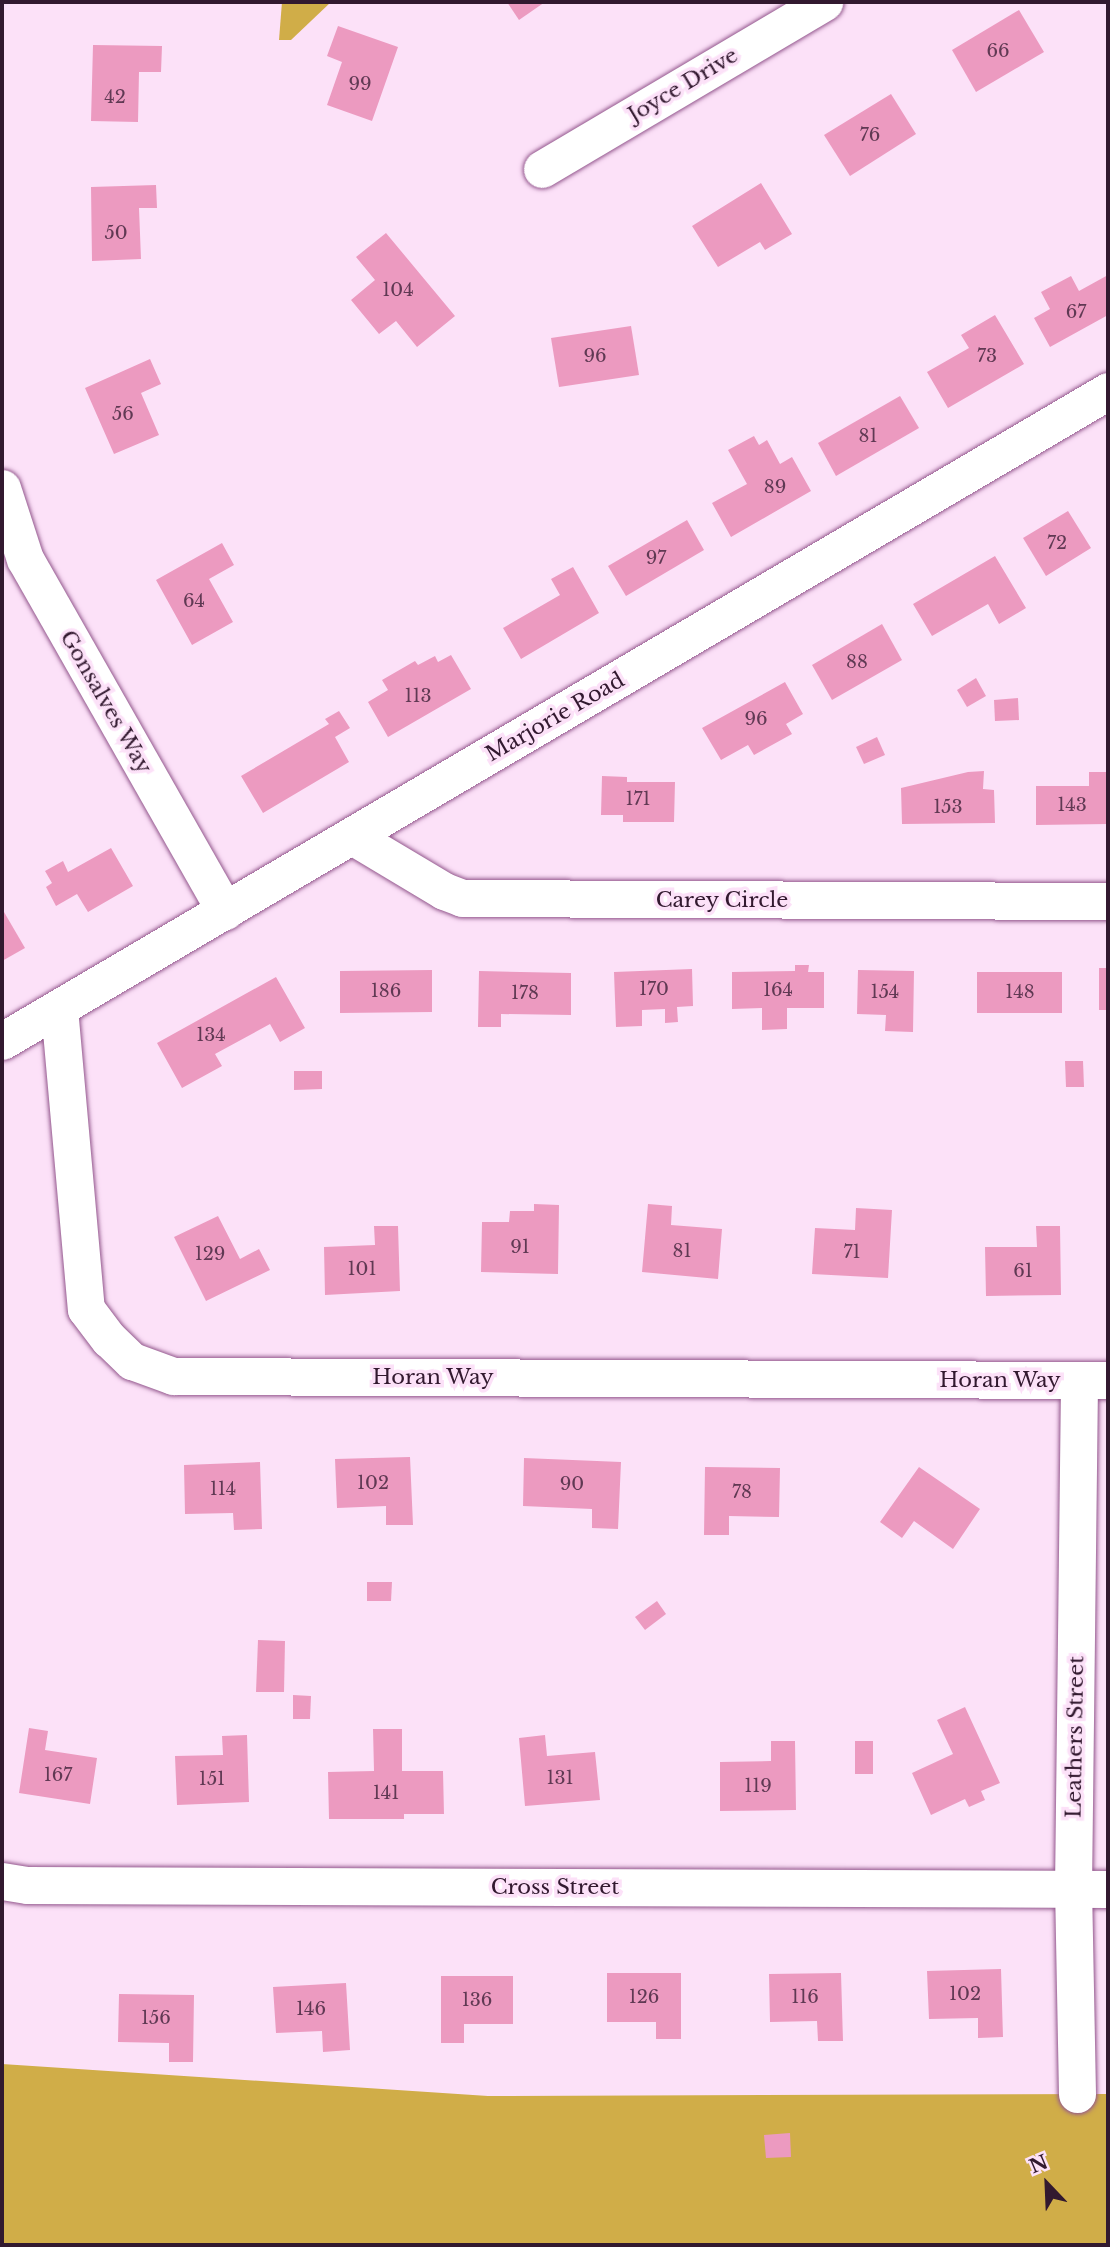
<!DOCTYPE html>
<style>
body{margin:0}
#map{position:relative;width:1110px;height:2247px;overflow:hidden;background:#fce1f8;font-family:"Libre Baskerville",serif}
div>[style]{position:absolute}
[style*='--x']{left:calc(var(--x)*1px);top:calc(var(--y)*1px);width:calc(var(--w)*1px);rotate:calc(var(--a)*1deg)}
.forest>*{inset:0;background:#d0ad48}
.building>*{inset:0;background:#ec9ac0}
.roads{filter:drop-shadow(0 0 2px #93578d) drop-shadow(0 0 2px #93578d)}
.minor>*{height:37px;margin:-18.5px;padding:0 18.5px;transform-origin:18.5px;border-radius:18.5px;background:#fff}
span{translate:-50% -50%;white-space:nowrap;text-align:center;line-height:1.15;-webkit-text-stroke:7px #fce1f8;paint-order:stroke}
.number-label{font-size:18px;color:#603953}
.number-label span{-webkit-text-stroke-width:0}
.street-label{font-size:21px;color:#32192f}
.frame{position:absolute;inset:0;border:4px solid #32192f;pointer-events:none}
.north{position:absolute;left:1012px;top:2149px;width:70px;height:70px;-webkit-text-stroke:5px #fce1f8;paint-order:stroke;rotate:337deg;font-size:19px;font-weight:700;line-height:28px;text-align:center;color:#32192f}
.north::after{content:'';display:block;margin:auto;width:24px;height:32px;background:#32192f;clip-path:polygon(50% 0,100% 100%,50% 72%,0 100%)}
</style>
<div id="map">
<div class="forest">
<div style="clip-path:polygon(282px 2px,331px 2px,291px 40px,279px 40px)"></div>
<div style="clip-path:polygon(2px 2064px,488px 2096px,1108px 2094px,1108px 2245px,2px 2245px)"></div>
</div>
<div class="building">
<div style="clip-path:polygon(507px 2px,545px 2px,519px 20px)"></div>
<div style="clip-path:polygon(1019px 10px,1044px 52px,976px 92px,952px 50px)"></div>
<div style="clip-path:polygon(338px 26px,398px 47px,372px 121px,327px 105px,342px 62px,327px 56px)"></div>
<div style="clip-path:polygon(93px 45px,162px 46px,161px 72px,139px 72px,138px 122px,91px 121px)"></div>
<div style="clip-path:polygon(891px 94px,916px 134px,850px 176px,824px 135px)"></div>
<div style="clip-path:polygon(761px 183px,792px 234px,765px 250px,760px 242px,718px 267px,692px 226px)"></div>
<div style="clip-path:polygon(156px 185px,157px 208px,139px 208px,141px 259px,92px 261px,91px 187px)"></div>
<div style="clip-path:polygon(386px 233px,455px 316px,417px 347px,396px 321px,379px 334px,351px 300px,375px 280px,356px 257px)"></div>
<div style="clip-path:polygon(1108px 275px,1108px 315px,1050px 347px,1034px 318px,1050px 309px,1041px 292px,1071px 276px,1079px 291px)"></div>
<div style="clip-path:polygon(995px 315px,1024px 364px,948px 408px,927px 372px,969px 348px,961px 335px)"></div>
<div style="clip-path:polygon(631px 326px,639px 375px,559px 387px,551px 338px)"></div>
<div style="clip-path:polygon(150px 359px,161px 384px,141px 393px,159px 435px,114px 454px,85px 388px)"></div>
<div style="clip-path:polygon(900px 396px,919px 428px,836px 476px,818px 443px)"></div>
<div style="clip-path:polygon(754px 436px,759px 445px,767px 440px,780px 464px,792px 457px,811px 491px,731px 537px,712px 503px,747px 484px,728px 450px)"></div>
<div style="clip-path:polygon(1068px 511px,1091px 548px,1046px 576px,1023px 538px)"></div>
<div style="clip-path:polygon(687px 520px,704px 550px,626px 596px,608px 566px)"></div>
<div style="clip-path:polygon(222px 543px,234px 565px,209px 579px,233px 622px,192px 645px,156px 580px)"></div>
<div style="clip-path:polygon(995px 556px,1026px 608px,999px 624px,988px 604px,932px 636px,913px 604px)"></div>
<div style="clip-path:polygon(573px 567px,599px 613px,521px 659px,503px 628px,560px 595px,551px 579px)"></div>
<div style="clip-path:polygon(882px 624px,902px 660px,832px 700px,812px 665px)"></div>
<div style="clip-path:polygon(451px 655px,471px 689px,388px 737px,368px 702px,388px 690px,382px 680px,415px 661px,418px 665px,435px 656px,438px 662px)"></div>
<div style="clip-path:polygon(976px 678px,986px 696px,967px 707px,957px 690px)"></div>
<div style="clip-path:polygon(785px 682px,803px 714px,786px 724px,792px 734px,754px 755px,748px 745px,721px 760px,702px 728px)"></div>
<div style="clip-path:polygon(1018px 698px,1019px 720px,995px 721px,994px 700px)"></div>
<div style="clip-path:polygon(339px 711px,350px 728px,335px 737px,349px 762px,263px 813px,241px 776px,329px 724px,325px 719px)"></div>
<div style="clip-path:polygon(877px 737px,885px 755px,864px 764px,856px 747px)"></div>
<div style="clip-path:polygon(984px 771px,983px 789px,994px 790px,995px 823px,902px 824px,901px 788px,968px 772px)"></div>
<div style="clip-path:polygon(1089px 772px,1108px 772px,1108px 824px,1036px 825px,1036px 786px,1089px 786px)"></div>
<div style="clip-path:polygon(602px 776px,627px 777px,627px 782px,675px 782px,674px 822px,623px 822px,623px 815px,601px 815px)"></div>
<div style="clip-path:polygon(111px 848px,133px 886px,88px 912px,77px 894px,56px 906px,46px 887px,52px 883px,45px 871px,63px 861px,68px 872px)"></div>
<div style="clip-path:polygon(4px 912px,25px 948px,2px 961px,2px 913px)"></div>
<div style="clip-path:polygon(795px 965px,809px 965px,808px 972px,824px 972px,824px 1008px,787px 1008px,787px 1029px,762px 1030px,762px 1008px,732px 1009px,732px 972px,795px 971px)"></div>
<div style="clip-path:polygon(1099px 968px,1108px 968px,1108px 1010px,1099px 1010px)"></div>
<div style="clip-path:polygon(692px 969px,693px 1006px,677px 1007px,678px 1022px,665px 1023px,665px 1009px,642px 1010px,642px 1026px,616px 1027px,614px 972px)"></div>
<div style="clip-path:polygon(432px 970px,432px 1012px,340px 1013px,340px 971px)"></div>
<div style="clip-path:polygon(858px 970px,914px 971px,913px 1032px,885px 1031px,886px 1015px,857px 1014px)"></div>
<div style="clip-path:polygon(479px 971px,571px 973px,571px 1015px,501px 1014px,501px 1027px,478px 1027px)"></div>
<div style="clip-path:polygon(977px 972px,1062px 972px,1062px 1013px,977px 1013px)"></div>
<div style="clip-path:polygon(276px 977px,305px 1028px,280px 1042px,270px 1024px,215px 1054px,222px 1066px,182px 1088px,157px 1043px)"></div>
<div style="clip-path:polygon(1065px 1061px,1083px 1061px,1084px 1087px,1066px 1087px)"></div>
<div style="clip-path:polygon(294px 1071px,322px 1071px,322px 1089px,294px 1090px)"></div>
<div style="clip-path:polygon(534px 1204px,559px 1205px,558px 1274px,481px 1272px,482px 1222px,509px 1222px,510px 1211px,534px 1211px)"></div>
<div style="clip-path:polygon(648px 1204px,672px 1206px,671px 1225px,722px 1229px,718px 1279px,642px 1272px)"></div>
<div style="clip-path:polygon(856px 1208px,892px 1210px,888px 1278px,812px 1274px,815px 1228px,855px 1230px)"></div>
<div style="clip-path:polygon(218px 1216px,240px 1259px,259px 1249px,270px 1270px,206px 1301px,174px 1237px)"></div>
<div style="clip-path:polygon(374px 1226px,398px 1226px,400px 1291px,325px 1295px,324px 1247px,375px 1245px)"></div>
<div style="clip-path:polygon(1036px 1226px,1060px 1226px,1061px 1295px,986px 1296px,985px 1247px,1037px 1247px)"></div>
<div style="clip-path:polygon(410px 1457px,413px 1525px,386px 1525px,386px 1506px,337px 1508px,335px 1459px)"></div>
<div style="clip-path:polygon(524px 1458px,621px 1462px,618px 1529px,592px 1528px,592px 1509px,523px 1506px)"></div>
<div style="clip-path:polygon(260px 1462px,262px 1529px,234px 1530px,233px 1513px,185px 1514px,184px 1465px)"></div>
<div style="clip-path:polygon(705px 1467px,780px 1468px,779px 1517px,729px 1516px,729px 1535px,704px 1535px)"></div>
<div style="clip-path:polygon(919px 1467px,980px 1509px,953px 1549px,914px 1521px,902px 1538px,880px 1522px)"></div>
<div style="clip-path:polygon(367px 1582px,392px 1582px,391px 1601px,367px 1601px)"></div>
<div style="clip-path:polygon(657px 1601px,666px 1614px,645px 1630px,635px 1617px)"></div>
<div style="clip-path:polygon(258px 1640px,285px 1641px,284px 1692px,256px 1692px)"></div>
<div style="clip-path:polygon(293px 1695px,311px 1696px,310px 1719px,293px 1719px)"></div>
<div style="clip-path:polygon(965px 1707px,1000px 1783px,981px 1791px,985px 1800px,969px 1807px,965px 1799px,931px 1815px,912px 1773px,953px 1754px,937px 1720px)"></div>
<div style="clip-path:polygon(29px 1728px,48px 1731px,45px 1750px,97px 1758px,90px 1804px,19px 1793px)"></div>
<div style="clip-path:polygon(373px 1729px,402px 1729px,402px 1771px,443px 1771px,444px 1814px,404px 1814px,404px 1819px,329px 1819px,328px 1772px,374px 1771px)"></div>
<div style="clip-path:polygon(247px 1735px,249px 1802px,177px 1805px,175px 1756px,223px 1755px,222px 1736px)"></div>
<div style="clip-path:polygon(545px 1735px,547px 1756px,595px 1752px,600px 1800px,525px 1806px,519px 1738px)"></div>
<div style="clip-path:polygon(771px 1741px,795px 1741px,796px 1810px,720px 1811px,720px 1762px,771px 1761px)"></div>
<div style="clip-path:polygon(855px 1741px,873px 1741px,873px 1774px,855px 1774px)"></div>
<div style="clip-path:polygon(1001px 1969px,1003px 2037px,978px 2038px,978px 2018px,929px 2019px,927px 1971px)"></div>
<div style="clip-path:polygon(607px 1973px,681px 1973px,681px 2039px,656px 2039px,656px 2022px,607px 2022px)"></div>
<div style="clip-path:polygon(841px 1973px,843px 2041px,818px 2041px,817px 2021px,770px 2022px,769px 1974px)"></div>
<div style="clip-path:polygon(441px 1976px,513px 1976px,513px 2024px,464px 2024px,464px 2043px,441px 2043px)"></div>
<div style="clip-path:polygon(346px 1983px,350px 2050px,323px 2052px,322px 2031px,276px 2033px,273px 1987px)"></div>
<div style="clip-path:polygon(119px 1994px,194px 1995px,193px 2062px,169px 2062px,169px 2043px,118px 2042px)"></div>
<div style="clip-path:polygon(790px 2133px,791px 2157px,766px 2158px,764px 2135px)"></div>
</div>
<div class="roads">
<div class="minor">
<div style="--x:542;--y:169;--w:328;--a:-30.6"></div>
<div style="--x:2;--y:488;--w:75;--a:72.1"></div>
<div style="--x:25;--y:559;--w:405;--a:60.4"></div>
<div style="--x:352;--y:836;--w:107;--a:30.9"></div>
<div style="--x:444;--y:891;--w:19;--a:21"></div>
<div style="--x:462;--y:898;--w:646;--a:0.27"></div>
<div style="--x:59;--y:1008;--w:302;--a:84.9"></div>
<div style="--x:86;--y:1309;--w:38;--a:53"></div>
<div style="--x:109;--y:1339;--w:32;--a:44"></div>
<div style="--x:132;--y:1361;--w:44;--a:20.1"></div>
<div style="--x:173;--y:1376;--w:935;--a:0.25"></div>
<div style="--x:2;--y:1041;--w:1283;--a:-30.44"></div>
<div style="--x:2;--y:1881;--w:25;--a:9"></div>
<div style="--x:27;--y:1885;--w:1081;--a:0.21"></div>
<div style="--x:1077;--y:2094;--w:205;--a:-91.1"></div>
<div style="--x:1073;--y:1889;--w:509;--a:-89.32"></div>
</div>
</div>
<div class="number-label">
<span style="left:998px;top:51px">66</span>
<span style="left:360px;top:84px">99</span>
<span style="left:115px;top:97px">42</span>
<span style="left:870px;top:135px">76</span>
<span style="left:116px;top:233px">50</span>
<span style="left:398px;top:290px">104</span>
<span style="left:1076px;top:312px">67</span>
<span style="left:595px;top:356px">96</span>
<span style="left:987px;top:356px">73</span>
<span style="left:123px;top:414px">56</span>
<span style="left:868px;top:436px">81</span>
<span style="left:775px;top:487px">89</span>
<span style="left:1057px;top:543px">72</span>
<span style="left:656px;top:558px">97</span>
<span style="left:194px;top:601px">64</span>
<span style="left:857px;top:662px">88</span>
<span style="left:418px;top:696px">113</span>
<span style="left:756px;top:719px">96</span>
<span style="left:638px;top:799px">171</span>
<span style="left:1072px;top:805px">143</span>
<span style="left:948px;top:807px">153</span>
<span style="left:654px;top:989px">170</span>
<span style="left:778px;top:990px">164</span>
<span style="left:386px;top:991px">186</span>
<span style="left:885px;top:992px">154</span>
<span style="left:1020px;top:992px">148</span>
<span style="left:525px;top:993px">178</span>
<span style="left:211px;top:1035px">134</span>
<span style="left:520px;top:1247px">91</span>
<span style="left:682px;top:1251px">81</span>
<span style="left:852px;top:1252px">71</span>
<span style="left:210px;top:1254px">129</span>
<span style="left:362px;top:1269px">101</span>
<span style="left:1023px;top:1271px">61</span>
<span style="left:373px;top:1483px">102</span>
<span style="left:572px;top:1484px">90</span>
<span style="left:223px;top:1489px">114</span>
<span style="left:742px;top:1492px">78</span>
<span style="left:58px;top:1775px">167</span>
<span style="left:560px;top:1778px">131</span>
<span style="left:212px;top:1779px">151</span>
<span style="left:758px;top:1786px">119</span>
<span style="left:386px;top:1793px">141</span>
<span style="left:965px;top:1994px">102</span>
<span style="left:644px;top:1997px">126</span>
<span style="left:805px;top:1997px">116</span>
<span style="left:477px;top:2000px">136</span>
<span style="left:311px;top:2009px">146</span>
<span style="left:156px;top:2018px">156</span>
</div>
<div class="street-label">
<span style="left:683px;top:85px;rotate:-31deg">Joyce Drive</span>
<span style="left:106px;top:702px;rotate:60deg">Gonsalves Way</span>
<span style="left:555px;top:717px;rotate:-30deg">Marjorie Road</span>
<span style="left:722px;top:900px">Carey Circle</span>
<span style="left:433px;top:1377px">Horan Way</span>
<span style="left:1000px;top:1380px">Horan Way</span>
<span style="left:1075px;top:1737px;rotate:-89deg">Leathers Street</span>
<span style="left:555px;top:1887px">Cross Street</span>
</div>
<div class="frame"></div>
<div class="north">N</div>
</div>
